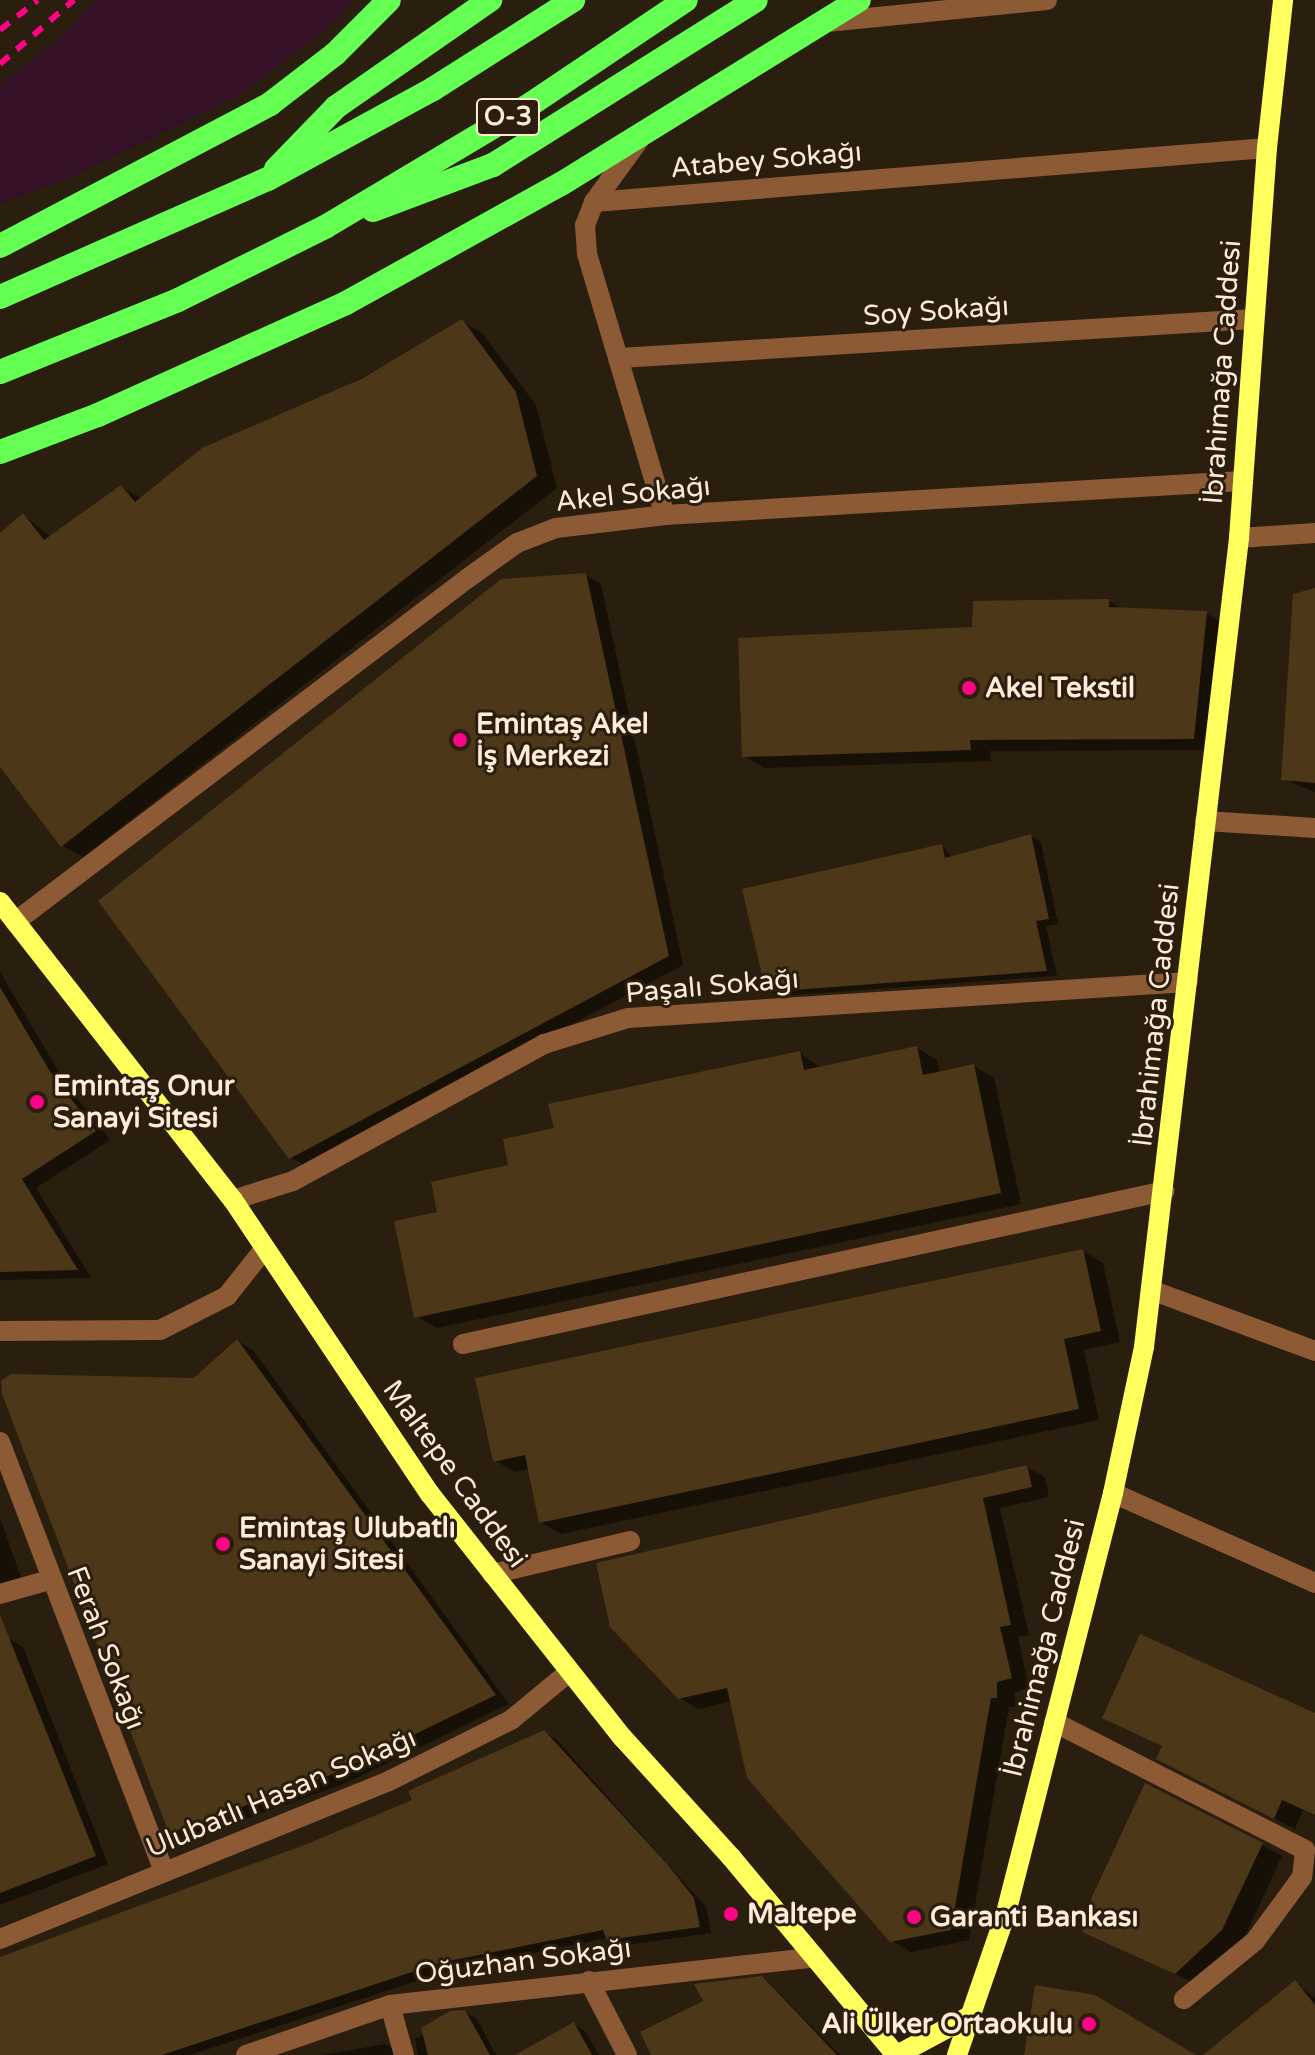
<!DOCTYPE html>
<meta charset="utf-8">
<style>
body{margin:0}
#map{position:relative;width:1315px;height:2055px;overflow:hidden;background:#2a1e0e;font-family:"Varela Round",sans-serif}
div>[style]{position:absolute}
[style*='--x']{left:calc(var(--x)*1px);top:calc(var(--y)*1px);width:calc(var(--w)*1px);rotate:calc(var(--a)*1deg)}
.green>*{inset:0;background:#351128}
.shadow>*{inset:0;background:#0007}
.building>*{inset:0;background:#4d3719}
.minor>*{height:20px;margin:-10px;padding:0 10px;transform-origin:10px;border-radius:10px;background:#8d5a36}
.major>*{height:20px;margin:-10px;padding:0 10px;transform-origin:10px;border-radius:10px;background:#ffff5e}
.highway>*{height:24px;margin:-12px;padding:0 12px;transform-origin:12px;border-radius:12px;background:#64ff52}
.rail>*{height:6px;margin-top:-3px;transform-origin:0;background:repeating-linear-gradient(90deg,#ff0387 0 12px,transparent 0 22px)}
.dots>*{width:22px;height:22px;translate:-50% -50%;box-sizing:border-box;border:4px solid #2a1e0e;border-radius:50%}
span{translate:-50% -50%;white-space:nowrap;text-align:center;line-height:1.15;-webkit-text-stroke:6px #2a1e0e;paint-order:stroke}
.shield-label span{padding:2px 6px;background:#2a1e0e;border:2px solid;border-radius:6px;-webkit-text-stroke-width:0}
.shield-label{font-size:26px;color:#ffebd7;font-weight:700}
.street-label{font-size:28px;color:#ffebd7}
.poi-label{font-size:28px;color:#ffebd7;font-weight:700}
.left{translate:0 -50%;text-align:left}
.right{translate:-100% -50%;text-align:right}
</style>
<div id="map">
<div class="green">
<div style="clip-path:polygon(96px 0,354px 0,327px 29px,235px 98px,76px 175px,0 204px,0 85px,60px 38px)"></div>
</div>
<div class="shadow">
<div style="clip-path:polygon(462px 322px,482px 333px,536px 405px,557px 488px,83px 857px,62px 845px,0 764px,0 535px,23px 515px,51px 537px,121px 487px,142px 499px)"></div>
<div style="clip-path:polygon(585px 575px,601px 584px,683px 965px,306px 1166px,290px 1157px)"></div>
<div style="clip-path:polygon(1315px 590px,1315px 792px,1283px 779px)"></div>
<div style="clip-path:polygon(1108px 601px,1122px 609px,1206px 613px,1227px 625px,1214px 750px,990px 751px,991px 761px,764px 768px,744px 756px,974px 629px)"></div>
<div style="clip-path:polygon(1031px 836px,1041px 842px,1058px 924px,1046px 926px,1057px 976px,778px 996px,768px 991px,942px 846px,953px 858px)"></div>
<div style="clip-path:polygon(0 972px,66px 1084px,110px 1140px,36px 1188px,91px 1278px,0 1280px)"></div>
<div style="clip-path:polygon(917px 1048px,937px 1060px,940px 1073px,974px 1066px,994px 1078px,1021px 1204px,437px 1328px,416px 1316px,440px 1214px,556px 1130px,800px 1053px,821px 1068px)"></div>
<div style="clip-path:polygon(1083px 1251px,1103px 1263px,1120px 1342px,1084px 1350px,1099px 1420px,561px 1534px,540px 1522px,530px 1469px,515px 1472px,494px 1460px)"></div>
<div style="clip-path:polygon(238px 1341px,253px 1350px,509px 1704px,346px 1783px,186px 1840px,170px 1831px,195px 1380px)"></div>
<div style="clip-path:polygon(1026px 1467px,1045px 1477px,1049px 1497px,1000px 1508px,1029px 1635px,1018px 1637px,1029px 1688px,1015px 1692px,1015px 1707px,1009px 1707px,969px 1940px,911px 1952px,892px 1941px,732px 1701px,698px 1709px,680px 1698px)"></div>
<div style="clip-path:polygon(0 1518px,25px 1589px,0 1593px)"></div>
<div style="clip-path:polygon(9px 1639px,23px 1647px,108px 1864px,0 1905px,0 1641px)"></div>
<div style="clip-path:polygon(1315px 1715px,1315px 1816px,1303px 1810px,1295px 1829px,1179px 1770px,1164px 1747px,1105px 1717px)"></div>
<div style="clip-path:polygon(544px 1732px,556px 1739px,706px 1907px,711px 1933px,621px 1946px,607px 1938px,453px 1969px,190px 2055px,0 2055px,0 1960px,273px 1861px,414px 1801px)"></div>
<div style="clip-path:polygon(1262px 1845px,1282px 1856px,1243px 1941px,1197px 1984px,1085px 1931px)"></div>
<div style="clip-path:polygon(764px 1978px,840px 2055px,653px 2055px,706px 2002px,697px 1985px)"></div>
<div style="clip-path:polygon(1295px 1983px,1315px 1998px,1315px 2055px,1206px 2055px)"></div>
<div style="clip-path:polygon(465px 2012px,477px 2019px,496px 2055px,418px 2055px,415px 2039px)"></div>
<div style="clip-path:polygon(574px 2024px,585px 2031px,599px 2055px,519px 2055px)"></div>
<div style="clip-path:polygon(386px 2044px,400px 2055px,321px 2055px)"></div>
</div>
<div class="building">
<div style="clip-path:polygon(462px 319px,516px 392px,537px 476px,61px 847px,0 767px,0 533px,23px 513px,44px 540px,121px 485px,135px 502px,202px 448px,361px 379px)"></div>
<div style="clip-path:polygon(586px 573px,669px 956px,289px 1159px,98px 901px,501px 579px)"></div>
<div style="clip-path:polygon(1315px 588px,1315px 783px,1281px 780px,1293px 594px)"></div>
<div style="clip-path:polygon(1109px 599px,1109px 607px,1207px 611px,1194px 739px,970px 740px,971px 750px,742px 757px,738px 638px,972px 627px,973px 601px)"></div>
<div style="clip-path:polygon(1031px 834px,1049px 919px,1036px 921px,1047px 971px,766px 992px,742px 889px,942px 844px,945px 858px)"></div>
<div style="clip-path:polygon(0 987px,51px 1073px,96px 1131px,22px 1179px,78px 1270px,0 1272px)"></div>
<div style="clip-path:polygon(917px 1046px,923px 1075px,974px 1064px,1001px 1193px,414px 1318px,394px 1221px,437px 1212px,431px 1182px,508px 1165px,503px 1139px,554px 1128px,548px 1104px,800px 1051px,804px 1070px)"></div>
<div style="clip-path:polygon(1083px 1249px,1101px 1331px,1064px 1339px,1079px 1409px,539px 1523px,525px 1455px,493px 1462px,475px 1378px)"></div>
<div style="clip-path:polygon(237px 1339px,496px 1695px,330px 1775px,169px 1833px,2px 1394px,1px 1381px,11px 1374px,194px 1378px)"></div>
<div style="clip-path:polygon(1027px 1465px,1032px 1487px,983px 1498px,1011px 1625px,1000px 1627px,1012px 1678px,997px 1682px,997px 1698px,991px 1698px,951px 1930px,890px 1942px,747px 1778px,727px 1688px,678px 1699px,610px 1627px,596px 1563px)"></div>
<div style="clip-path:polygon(0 1615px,96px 1856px,0 1893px)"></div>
<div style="clip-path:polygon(1140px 1634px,1315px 1713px,1315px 1815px,1282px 1800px,1274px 1819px,1156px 1759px,1162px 1746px,1102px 1718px)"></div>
<div style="clip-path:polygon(544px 1730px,668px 1865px,694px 1898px,700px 1927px,607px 1940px,603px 1930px,439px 1963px,162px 2055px,0 2055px,0 1957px,307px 1844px,412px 1800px,408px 1791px)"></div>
<div style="clip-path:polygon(1145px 1783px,1263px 1843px,1222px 1930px,1175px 1974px,1082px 1932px,1094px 1905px,1091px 1899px)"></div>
<div style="clip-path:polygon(762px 1976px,837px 2055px,651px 2055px,640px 2032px,703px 2001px,694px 1984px)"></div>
<div style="clip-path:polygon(1295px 1980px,1315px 2005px,1315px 2055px,1203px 2055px)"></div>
<div style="clip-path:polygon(1035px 1985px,1095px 1995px,1196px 2055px,1024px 2055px)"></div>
<div style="clip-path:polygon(465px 2010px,490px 2055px,428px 2055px,421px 2028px,450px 2011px)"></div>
<div style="clip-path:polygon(574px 2022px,592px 2055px,515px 2055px)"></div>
</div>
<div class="minor">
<div style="--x:827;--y:22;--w:221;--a:-5.7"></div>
<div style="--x:639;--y:140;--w:77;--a:126"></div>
<div style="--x:594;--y:202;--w:25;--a:111"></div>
<div style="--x:585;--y:225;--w:29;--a:86"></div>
<div style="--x:587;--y:254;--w:272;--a:73.4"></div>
<div style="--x:594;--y:202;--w:675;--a:-4.59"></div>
<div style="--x:620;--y:358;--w:635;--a:-3.52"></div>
<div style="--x:1239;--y:538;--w:76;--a:-3.8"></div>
<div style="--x:1205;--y:821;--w:110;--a:3.6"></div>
<div style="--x:15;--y:922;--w:569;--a:-37.21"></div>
<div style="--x:468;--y:578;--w:60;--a:-35.5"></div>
<div style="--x:517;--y:543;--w:42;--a:-21"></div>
<div style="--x:556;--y:528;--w:110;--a:-6.8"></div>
<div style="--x:665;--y:515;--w:578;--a:-3.37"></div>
<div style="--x:233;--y:1200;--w:63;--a:-17.6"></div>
<div style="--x:293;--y:1181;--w:286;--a:-28.6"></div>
<div style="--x:544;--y:1044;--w:88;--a:-17.2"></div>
<div style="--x:628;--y:1018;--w:561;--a:-3.68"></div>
<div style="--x:1151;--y:1290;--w:175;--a:20.4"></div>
<div style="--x:0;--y:1331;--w:160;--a:-0.4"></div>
<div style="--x:160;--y:1330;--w:75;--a:-26.9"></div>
<div style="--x:227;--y:1296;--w:61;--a:-51.6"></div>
<div style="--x:463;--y:1344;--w:718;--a:-12.3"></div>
<div style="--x:0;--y:1442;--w:460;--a:69.1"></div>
<div style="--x:1113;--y:1493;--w:221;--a:24"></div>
<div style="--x:492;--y:1574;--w:142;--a:-13.4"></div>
<div style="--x:0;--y:1594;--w:51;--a:-15.9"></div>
<div style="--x:1054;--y:1722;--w:282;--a:27"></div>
<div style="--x:1305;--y:1850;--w:27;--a:96"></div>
<div style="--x:1302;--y:1877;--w:79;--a:126.3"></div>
<div style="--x:1255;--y:1941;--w:92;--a:140.8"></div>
<div style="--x:0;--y:1939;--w:420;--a:-22.1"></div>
<div style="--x:389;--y:1781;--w:136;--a:-26.6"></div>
<div style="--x:511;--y:1720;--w:75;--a:-39.6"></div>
<div style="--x:589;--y:1981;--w:83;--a:62.8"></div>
<div style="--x:390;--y:2005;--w:52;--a:74.4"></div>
<div style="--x:246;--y:2055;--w:152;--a:-19.1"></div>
<div style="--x:390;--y:2005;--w:428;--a:-6.4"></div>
</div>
<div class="major">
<div style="--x:0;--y:902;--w:378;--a:52"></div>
<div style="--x:233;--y:1200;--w:354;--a:56.2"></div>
<div style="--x:430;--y:1494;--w:311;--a:51.7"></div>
<div style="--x:623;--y:1738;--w:161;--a:47.8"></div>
<div style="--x:731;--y:1857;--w:258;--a:50.2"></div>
<div style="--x:897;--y:2055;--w:83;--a:-28.1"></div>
<div style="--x:957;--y:2055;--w:150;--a:-71"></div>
<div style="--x:1006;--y:1913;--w:433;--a:-75.7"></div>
<div style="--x:1113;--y:1493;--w:149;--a:-78"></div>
<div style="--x:1144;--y:1347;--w:815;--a:-83.3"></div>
<div style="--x:1239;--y:538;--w:391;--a:-85.9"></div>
<div style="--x:1267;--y:148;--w:149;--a:-83.8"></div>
</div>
<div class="highway">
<div style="--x:276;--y:169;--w:86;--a:-45.9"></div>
<div style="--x:336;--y:107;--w:188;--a:-34.8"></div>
<div style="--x:373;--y:210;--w:128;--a:-20.6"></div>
<div style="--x:493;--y:165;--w:310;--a:-32.1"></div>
<div style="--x:0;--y:246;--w:305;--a:-27.7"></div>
<div style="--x:270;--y:104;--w:82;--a:-37.6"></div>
<div style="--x:335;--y:54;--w:76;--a:-45"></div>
<div style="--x:0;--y:297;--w:293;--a:-23.8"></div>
<div style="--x:268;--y:179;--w:188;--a:-28.6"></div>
<div style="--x:433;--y:89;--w:166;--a:-32.4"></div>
<div style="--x:0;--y:372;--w:192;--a:-22"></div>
<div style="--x:178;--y:300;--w:164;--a:-26.4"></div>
<div style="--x:325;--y:227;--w:236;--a:-30.8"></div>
<div style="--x:528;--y:106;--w:190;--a:-33.9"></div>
<div style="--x:0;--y:452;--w:105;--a:-20.7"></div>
<div style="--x:98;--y:415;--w:272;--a:-24.3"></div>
<div style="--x:346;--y:303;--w:246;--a:-29"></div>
<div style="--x:561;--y:184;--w:350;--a:-31.7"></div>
</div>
<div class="rail">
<div style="--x:0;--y:30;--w:48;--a:-38.3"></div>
<div style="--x:0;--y:64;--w:98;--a:-40.9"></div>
</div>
<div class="dots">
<div style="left:969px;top:688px;background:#ff0387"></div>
<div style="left:460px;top:740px;background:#ff0387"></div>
<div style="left:37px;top:1102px;background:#ff0387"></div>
<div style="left:223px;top:1544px;background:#ff0387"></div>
<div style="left:731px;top:1914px;background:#ff0387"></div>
<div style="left:914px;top:1917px;background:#ff0387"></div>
<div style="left:1089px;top:2024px;background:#ff0387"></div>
</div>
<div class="shield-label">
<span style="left:508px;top:117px">O-3</span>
</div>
<div class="street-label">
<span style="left:766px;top:160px;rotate:-5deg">Atabey Sokağı</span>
<span style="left:936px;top:311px;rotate:-4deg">Soy Sokağı</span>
<span style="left:1222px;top:372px;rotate:-86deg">İbrahimağa Caddesi</span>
<span style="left:633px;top:494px;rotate:-6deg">Akel Sokağı</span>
<span style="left:712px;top:986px;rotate:-5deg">Paşalı Sokağı</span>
<span style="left:1156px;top:1015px;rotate:-84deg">İbrahimağa Caddesi</span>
<span style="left:455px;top:1474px;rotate:54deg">Maltepe Caddesi</span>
<span style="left:106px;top:1648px;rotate:69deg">Ferah Sokağı</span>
<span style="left:1044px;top:1648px;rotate:-76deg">İbrahimağa Caddesi</span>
<span style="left:281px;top:1793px;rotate:-23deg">Ulubatlı Hasan Sokağı</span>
<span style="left:523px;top:1961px;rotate:-7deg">Oğuzhan Sokağı</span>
</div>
<div class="poi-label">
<span class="left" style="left:985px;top:688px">Akel Tekstil</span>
<span class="left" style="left:476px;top:740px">Emintaş Akel<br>İş Merkezi</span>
<span class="left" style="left:53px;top:1102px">Emintaş Onur<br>Sanayi Sitesi</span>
<span class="left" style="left:239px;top:1544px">Emintaş Ulubatlı<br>Sanayi Sitesi</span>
<span class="left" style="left:747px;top:1914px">Maltepe</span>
<span class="left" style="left:930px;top:1917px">Garanti Bankası</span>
<span class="right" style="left:1073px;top:2024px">Ali Ülker Ortaokulu</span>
</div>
</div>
